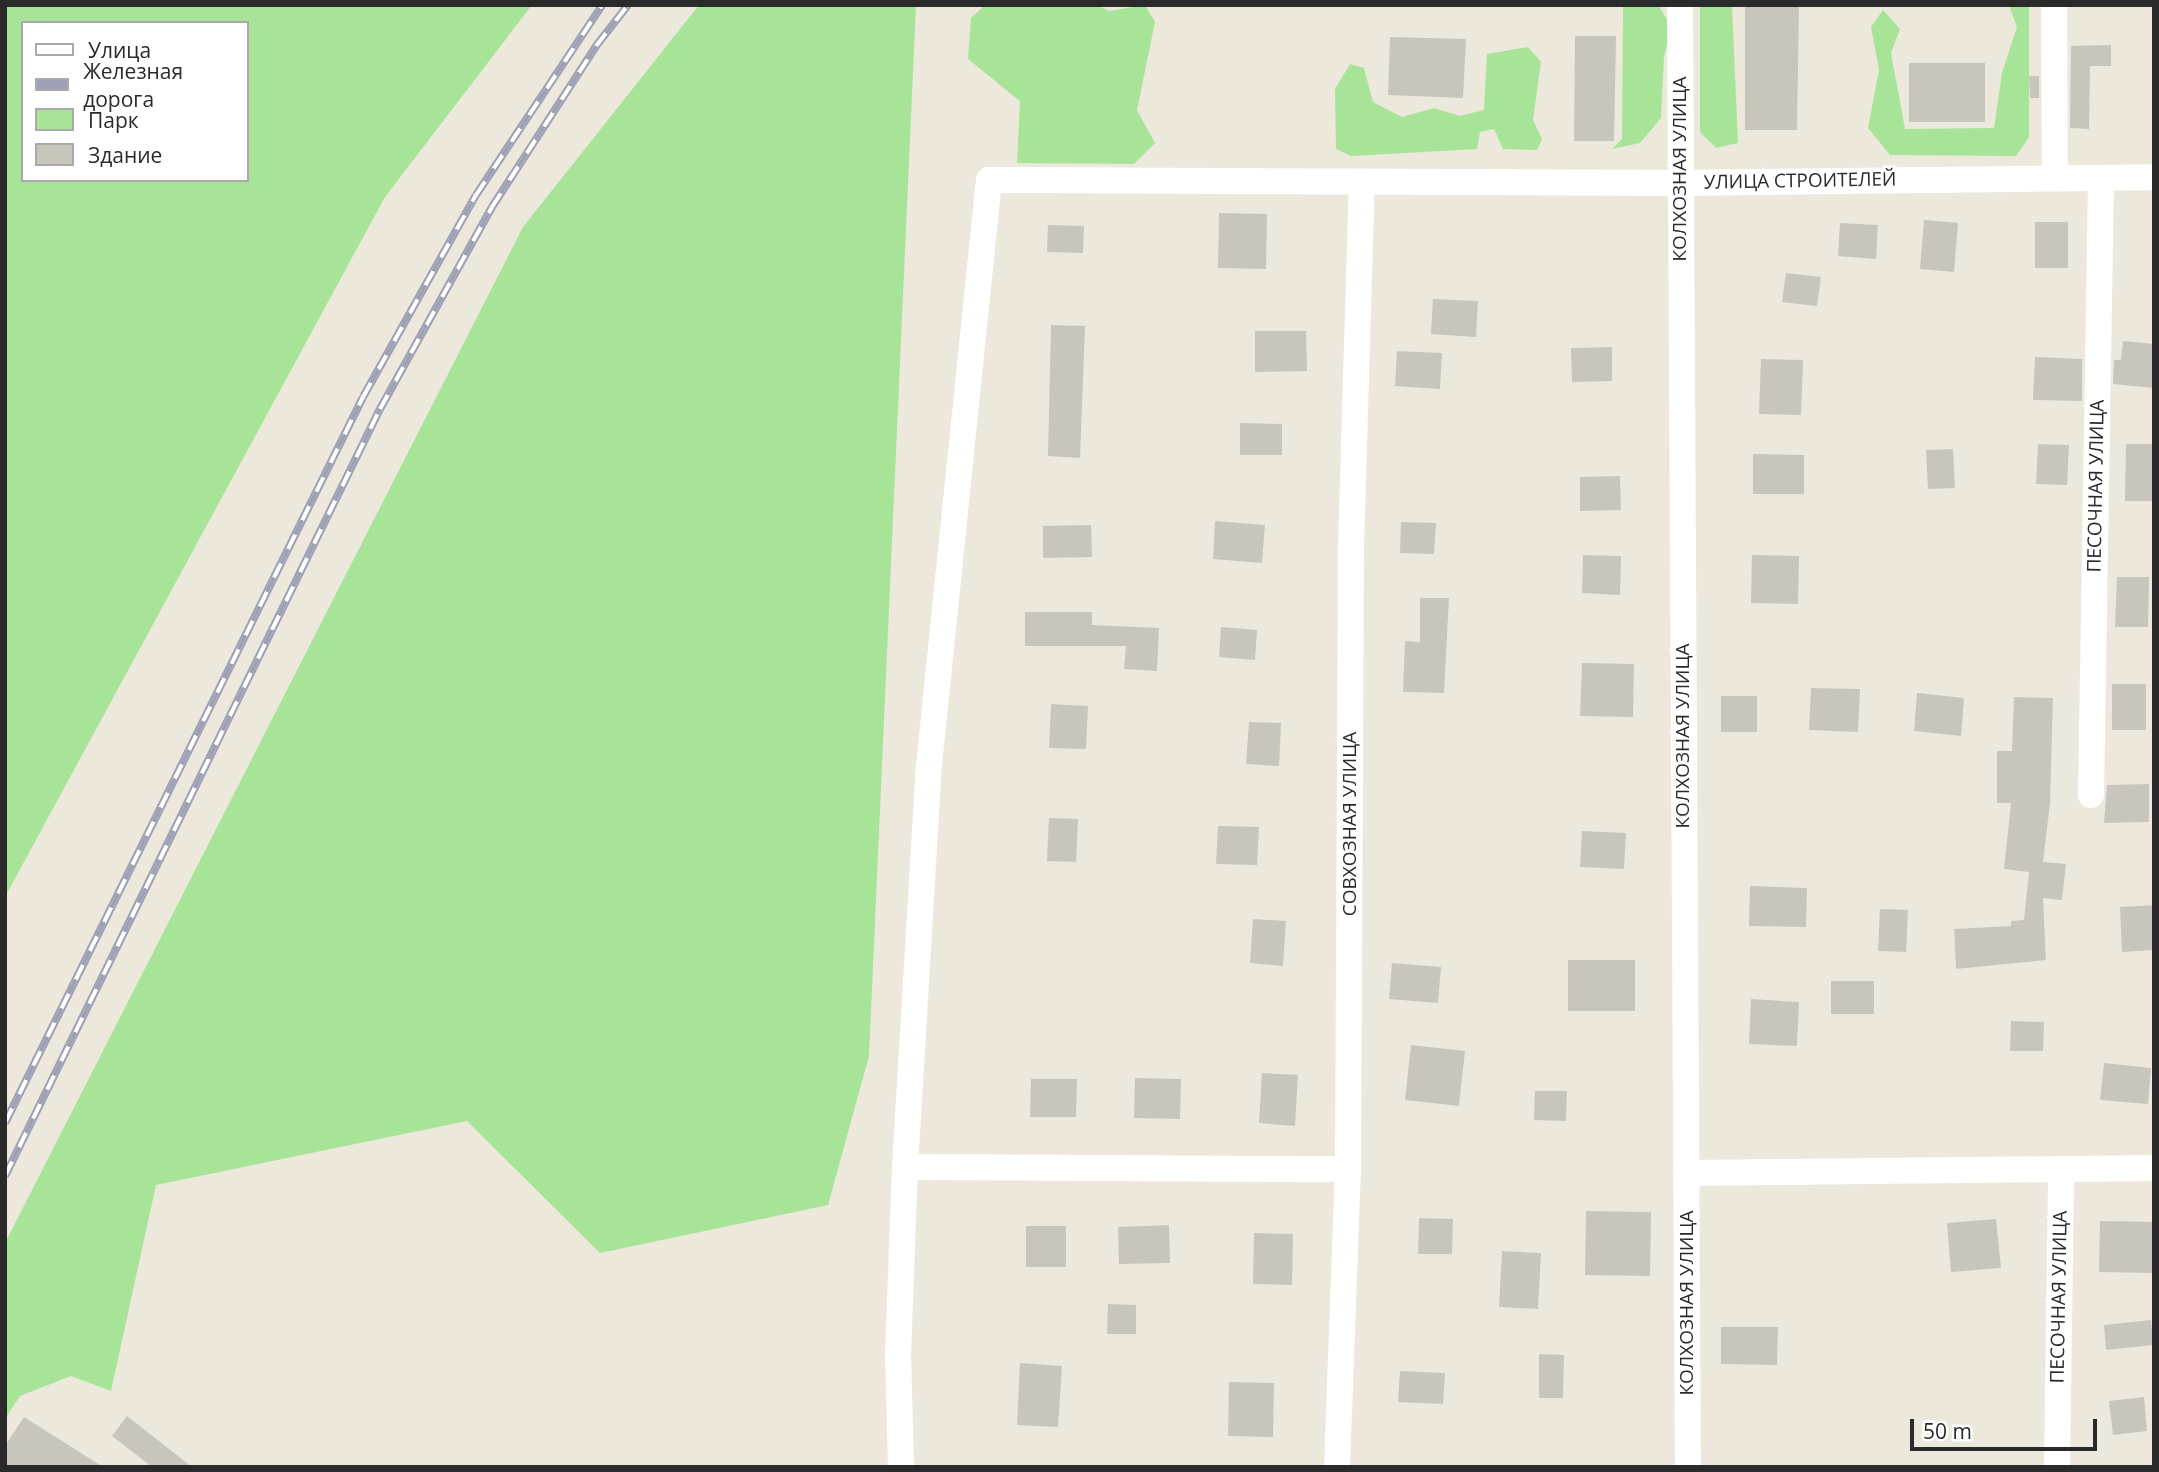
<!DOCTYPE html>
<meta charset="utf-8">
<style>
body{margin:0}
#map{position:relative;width:2159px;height:1472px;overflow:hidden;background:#ede8dc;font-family:"Open Sans",sans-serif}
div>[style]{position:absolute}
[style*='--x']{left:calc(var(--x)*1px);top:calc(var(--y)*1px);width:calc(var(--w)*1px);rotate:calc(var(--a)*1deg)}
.green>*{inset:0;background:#a7e498}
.building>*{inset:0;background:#c8c5bc}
.minor>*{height:26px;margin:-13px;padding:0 13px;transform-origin:13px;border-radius:13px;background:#fff}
.rail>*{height:8px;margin-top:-4px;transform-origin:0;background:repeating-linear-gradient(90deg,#fff 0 16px,#9f9fb5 0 32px);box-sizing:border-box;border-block:2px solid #9f9fb5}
span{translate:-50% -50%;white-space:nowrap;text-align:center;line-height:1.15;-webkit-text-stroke:5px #fff;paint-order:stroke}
.street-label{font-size:19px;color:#2a2a2a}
.frame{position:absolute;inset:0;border:7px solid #2a2a2a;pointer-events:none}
.legend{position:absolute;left:21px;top:21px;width:228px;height:161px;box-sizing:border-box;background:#fff;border:2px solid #aaa;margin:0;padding:9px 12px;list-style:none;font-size:21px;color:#2a2a2a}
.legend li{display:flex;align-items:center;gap:14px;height:35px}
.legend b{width:35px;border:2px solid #aaa}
.scale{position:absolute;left:1910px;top:1419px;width:187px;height:32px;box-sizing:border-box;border:4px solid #2a2a2a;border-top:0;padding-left:9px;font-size:21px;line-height:24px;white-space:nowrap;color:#2a2a2a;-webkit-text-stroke:5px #fff;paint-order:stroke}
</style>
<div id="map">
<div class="green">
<div style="clip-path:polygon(evenodd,5px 5px,532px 5px,385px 197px,5px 897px,5px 5px,23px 23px,247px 23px,247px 180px,23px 180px,23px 23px)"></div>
<div style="clip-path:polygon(699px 5px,916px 5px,869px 1056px,828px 1205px,600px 1253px,467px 1121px,156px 1185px,111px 1391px,71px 1376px,20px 1396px,5px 1419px,5px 1243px,523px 227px)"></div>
<div style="clip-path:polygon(985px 5px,1098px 5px,1109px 11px,1145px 5px,1155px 22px,1137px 110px,1155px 143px,1134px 164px,1017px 163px,1020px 101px,968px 59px,971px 18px)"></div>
<div style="clip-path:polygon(1623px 5px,1658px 5px,1672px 27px,1664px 56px,1661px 118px,1640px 143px,1612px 149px,1622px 139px)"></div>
<div style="clip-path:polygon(1700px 5px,1732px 5px,1738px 143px,1716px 148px,1700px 132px)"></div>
<div style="clip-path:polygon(2009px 5px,2029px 5px,2029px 137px,2016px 156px,1890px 155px,1868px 128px,1879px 70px,1871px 27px,1883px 10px,1900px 29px,1891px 53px,1905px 129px,1994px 128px,2002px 73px,2017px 27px)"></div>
<div style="clip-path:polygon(1528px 47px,1541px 62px,1533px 120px,1542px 139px,1537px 150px,1503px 149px,1494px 129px,1480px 132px,1477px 149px,1351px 156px,1336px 149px,1335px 89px,1350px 64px,1364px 68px,1373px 102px,1402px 117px,1434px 108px,1460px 116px,1484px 110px,1487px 54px)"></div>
</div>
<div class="building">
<div style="clip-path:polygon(1745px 5px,1799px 7px,1797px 130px,1745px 130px)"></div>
<div style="clip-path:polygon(1575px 36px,1616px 36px,1614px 141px,1574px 141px)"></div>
<div style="clip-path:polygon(1390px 37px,1466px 39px,1463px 98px,1388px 95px)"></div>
<div style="clip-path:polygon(2111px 45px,2111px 66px,2090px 66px,2089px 129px,2070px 128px,2071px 46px)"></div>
<div style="clip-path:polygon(1909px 63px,1985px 63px,1985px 122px,1909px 122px)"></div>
<div style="clip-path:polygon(2029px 76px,2039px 76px,2039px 98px,2030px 98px)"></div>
<div style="clip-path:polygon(1219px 213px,1267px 214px,1266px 269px,1218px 268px)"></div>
<div style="clip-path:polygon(1924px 220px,1958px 223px,1954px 272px,1920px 269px)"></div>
<div style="clip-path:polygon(2035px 222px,2068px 222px,2068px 268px,2035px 268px)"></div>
<div style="clip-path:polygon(1840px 223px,1878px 225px,1876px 259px,1838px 256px)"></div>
<div style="clip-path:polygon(1048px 225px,1084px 226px,1083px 253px,1047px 252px)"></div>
<div style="clip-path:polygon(1786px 273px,1821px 277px,1817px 306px,1782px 302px)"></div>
<div style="clip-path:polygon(1433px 299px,1478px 301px,1476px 337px,1431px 334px)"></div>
<div style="clip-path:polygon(1051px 325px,1085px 326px,1080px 458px,1048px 456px)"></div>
<div style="clip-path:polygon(1255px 331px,1306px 331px,1307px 371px,1255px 372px)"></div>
<div style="clip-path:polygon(2123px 341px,2154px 344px,2154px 388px,2113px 384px,2114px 360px,2121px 360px)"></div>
<div style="clip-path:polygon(1612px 347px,1612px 381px,1572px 382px,1571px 348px)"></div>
<div style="clip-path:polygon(1397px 351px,1442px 353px,1440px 389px,1395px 386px)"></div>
<div style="clip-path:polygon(2035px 357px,2082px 359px,2082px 401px,2033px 400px)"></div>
<div style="clip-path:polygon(1761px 359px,1803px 360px,1801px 415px,1759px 414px)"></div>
<div style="clip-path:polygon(1240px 423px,1282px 424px,1282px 455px,1240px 455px)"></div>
<div style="clip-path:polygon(2038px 444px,2069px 445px,2067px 485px,2036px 484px)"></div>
<div style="clip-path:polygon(2126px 444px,2154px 444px,2154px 501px,2125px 501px)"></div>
<div style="clip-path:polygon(1953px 449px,1955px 488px,1928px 489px,1926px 450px)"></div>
<div style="clip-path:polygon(1753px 454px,1804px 455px,1804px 494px,1753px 494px)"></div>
<div style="clip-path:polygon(1620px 476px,1621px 510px,1580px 511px,1580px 477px)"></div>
<div style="clip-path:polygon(1215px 521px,1265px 525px,1262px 563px,1213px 559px)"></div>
<div style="clip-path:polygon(1401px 522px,1436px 523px,1434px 554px,1400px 553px)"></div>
<div style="clip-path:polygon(1091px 525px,1092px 557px,1043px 558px,1043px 526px)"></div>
<div style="clip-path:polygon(1583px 555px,1621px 556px,1620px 595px,1582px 593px)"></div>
<div style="clip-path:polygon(1752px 555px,1799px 556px,1798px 604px,1751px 603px)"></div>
<div style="clip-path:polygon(2117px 577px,2149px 577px,2148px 627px,2115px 627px)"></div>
<div style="clip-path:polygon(1420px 598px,1449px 598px,1444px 693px,1403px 692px,1405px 641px,1420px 642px)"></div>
<div style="clip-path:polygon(1025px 612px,1092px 612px,1092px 625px,1159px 628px,1157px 671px,1124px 669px,1126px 646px,1025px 646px)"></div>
<div style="clip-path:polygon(1221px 627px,1257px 630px,1255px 660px,1219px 657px)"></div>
<div style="clip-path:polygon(1582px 663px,1634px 664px,1633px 717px,1580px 716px)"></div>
<div style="clip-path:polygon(2112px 684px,2146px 684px,2146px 730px,2112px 730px)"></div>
<div style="clip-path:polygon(1811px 688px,1860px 689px,1858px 732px,1809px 730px)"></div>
<div style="clip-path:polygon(1917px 693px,1964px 698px,1961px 736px,1914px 731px)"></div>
<div style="clip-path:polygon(1721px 696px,1757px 696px,1757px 732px,1721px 732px)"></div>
<div style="clip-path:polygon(2014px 697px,2053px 698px,2050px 803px,2043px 862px,2066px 864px,2062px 900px,2043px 898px,2046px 960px,1956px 969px,1954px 929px,2011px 926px,2011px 921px,2024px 920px,2029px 872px,2004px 869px,2011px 803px,1997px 803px,1997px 751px,2012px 751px)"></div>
<div style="clip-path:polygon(1051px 704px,1088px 706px,1086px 749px,1049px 748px)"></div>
<div style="clip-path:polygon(1249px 722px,1281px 723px,1279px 766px,1246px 764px)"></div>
<div style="clip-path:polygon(2149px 784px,2149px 822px,2104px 823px,2107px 785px)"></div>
<div style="clip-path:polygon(1049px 818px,1078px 819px,1076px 862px,1047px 861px)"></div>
<div style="clip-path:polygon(1218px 826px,1259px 827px,1257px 865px,1216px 864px)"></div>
<div style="clip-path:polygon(1582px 831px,1626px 833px,1624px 869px,1580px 867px)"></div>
<div style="clip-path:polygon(1750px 886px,1807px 888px,1806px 927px,1749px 926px)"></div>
<div style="clip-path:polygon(2154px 905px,2154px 950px,2122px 952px,2120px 907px)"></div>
<div style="clip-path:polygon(1880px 909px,1908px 910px,1906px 952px,1878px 951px)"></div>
<div style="clip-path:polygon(1253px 919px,1286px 921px,1283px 966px,1250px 963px)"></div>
<div style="clip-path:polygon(1568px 960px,1635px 960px,1635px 1011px,1568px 1011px)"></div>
<div style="clip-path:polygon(1392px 963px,1441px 967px,1438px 1003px,1389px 999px)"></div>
<div style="clip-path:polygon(1831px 981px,1874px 981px,1874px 1014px,1831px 1014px)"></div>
<div style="clip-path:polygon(1751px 999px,1799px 1002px,1797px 1046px,1749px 1044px)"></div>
<div style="clip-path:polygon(2011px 1021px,2044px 1022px,2043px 1051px,2010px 1051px)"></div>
<div style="clip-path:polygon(1411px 1045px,1465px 1051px,1459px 1106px,1405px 1100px)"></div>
<div style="clip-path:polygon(2104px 1063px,2151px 1068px,2148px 1104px,2100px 1100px)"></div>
<div style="clip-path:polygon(1262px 1073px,1298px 1075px,1295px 1126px,1259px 1123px)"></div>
<div style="clip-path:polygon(1135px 1078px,1181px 1079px,1180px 1119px,1134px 1118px)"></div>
<div style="clip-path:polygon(1031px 1079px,1077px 1079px,1076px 1117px,1030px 1117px)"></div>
<div style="clip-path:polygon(1535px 1091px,1567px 1091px,1566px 1121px,1534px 1120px)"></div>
<div style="clip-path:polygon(1586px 1211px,1651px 1212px,1650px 1276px,1585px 1275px)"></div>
<div style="clip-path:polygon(1419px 1218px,1453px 1219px,1452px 1254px,1418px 1254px)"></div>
<div style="clip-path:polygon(1996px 1219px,2001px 1268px,1951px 1272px,1947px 1223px)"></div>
<div style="clip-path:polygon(2100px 1221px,2154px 1222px,2154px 1273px,2099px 1272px)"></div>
<div style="clip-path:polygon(1169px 1225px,1170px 1263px,1119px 1264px,1118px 1227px)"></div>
<div style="clip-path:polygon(1026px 1226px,1066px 1226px,1066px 1267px,1026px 1267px)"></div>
<div style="clip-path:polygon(1254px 1233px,1293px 1234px,1292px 1285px,1253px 1284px)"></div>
<div style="clip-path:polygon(1502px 1251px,1541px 1253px,1538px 1309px,1499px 1307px)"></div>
<div style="clip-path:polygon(1108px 1304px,1136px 1305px,1136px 1334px,1107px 1334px)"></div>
<div style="clip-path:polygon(2151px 1320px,2153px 1345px,2106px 1350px,2104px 1325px)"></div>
<div style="clip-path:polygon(1721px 1327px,1778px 1327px,1777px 1365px,1721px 1364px)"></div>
<div style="clip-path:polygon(1539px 1354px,1564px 1355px,1563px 1398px,1539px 1398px)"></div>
<div style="clip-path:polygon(1020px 1363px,1062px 1366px,1058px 1427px,1017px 1425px)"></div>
<div style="clip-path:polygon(1400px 1371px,1445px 1373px,1443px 1404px,1398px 1402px)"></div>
<div style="clip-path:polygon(1229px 1382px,1274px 1383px,1273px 1437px,1228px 1436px)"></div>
<div style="clip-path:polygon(2144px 1397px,2147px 1431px,2113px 1435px,2109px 1401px)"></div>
<div style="clip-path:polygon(127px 1416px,192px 1467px,152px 1467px,112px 1436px)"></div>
<div style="clip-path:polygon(24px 1417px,103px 1467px,5px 1467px,5px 1446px)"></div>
</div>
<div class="minor">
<div style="--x:1680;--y:5;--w:1462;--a:89.69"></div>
<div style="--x:2054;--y:5;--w:173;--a:89.7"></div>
<div style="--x:2091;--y:795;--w:617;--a:-89.07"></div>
<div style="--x:905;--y:1167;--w:443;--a:0.3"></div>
<div style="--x:1686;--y:1173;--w:468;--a:-0.6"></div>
<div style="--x:901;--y:1467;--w:111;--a:-91.5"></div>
<div style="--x:898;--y:1356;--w:189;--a:-87.9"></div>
<div style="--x:905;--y:1167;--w:393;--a:-86.6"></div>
<div style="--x:928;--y:775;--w:598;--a:-84.15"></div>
<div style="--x:989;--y:180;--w:690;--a:0.25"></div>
<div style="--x:1679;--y:183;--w:475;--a:-0.7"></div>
<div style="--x:1337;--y:1467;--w:298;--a:-87.9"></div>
<div style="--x:1348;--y:1169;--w:622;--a:-89.72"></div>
<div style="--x:1351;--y:547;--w:365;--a:-88.3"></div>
<div style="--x:2057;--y:1467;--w:298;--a:-89.2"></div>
</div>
<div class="rail">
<div style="--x:5;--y:1123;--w:809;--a:-63.75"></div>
<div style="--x:363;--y:397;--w:231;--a:-60.8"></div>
<div style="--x:476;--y:195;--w:228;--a:-56.4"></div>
<div style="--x:5;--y:1176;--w:854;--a:-63.95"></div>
<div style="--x:380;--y:409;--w:231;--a:-61"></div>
<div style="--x:492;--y:207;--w:192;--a:-57.1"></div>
<div style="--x:596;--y:46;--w:52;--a:-52"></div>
</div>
<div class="street-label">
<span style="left:1680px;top:169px;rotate:-90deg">КОЛХОЗНАЯ УЛИЦА</span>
<span style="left:1800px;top:181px;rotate:-1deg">УЛИЦА СТРОИТЕЛЕЙ</span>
<span style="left:2096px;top:486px;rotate:-89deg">ПЕСОЧНАЯ УЛИЦА</span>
<span style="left:1683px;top:736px;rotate:-90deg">КОЛХОЗНАЯ УЛИЦА</span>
<span style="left:1350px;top:824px;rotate:-90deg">СОВХОЗНАЯ УЛИЦА</span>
<span style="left:2059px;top:1297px;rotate:-89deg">ПЕСОЧНАЯ УЛИЦА</span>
<span style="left:1687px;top:1303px;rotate:-90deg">КОЛХОЗНАЯ УЛИЦА</span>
</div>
<div class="frame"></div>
<ul class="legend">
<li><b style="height:9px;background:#fff"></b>Улица</li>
<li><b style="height:9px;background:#9f9fb5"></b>Железная дорога</li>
<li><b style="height:19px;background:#a7e498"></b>Парк</li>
<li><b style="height:19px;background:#c8c5bc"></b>Здание</li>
</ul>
<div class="scale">50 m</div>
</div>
